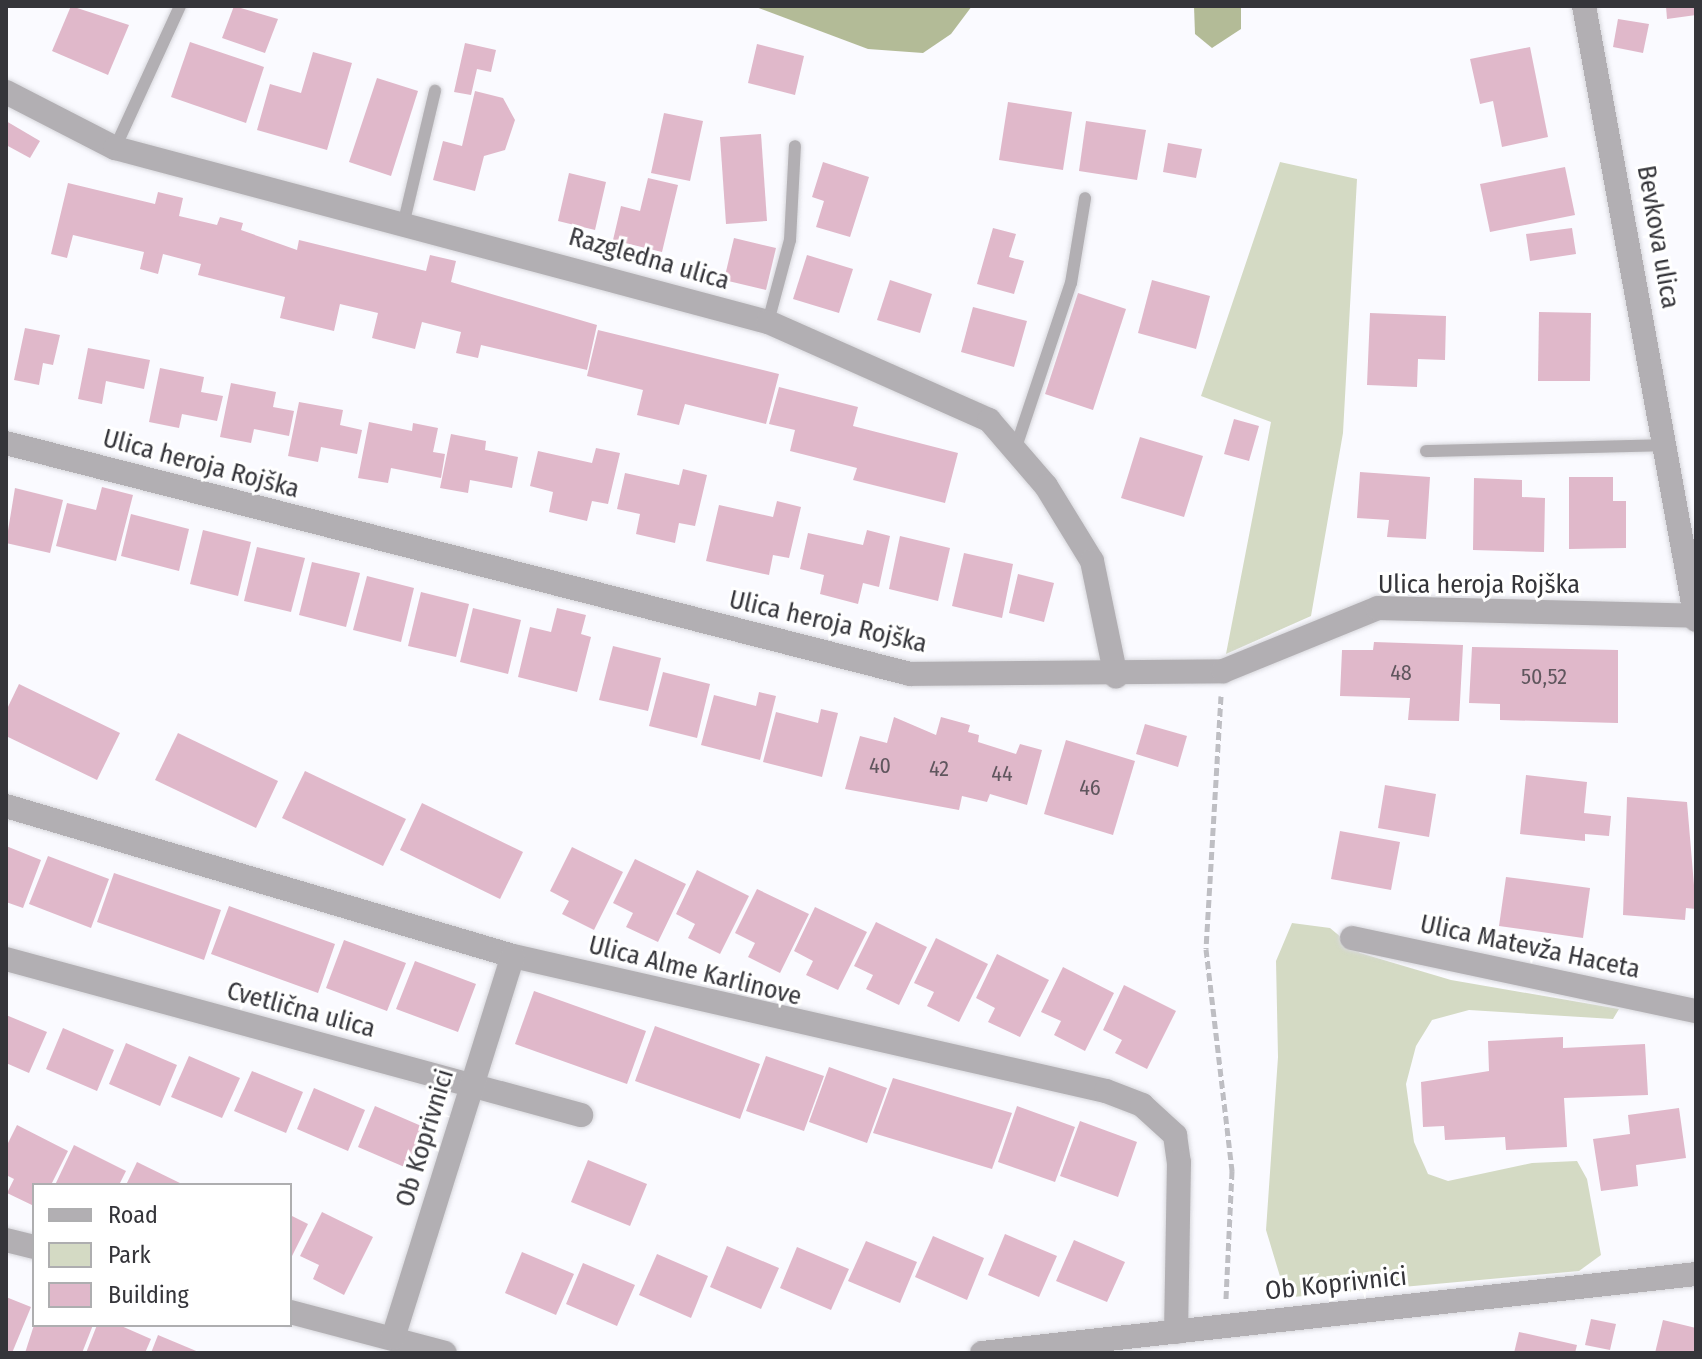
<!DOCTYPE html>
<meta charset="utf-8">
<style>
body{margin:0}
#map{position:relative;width:1702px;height:1359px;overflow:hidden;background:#fafaff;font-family:"Fira Sans Condensed",sans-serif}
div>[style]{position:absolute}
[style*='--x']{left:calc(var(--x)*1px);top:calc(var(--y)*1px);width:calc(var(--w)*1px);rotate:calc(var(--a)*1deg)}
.green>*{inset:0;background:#d4dac4}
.forest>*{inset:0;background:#b3bb97}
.building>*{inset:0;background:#e0b8ca}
.path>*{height:5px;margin-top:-2.5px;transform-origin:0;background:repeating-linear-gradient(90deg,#bebec3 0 8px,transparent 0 12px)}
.roads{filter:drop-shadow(0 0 2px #d7d7dc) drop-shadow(0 0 2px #d7d7dc)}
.lane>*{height:12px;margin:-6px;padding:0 6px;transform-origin:6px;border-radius:6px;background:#b2afb3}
.street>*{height:24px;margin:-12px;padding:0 12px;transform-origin:12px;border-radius:12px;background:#b2afb3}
span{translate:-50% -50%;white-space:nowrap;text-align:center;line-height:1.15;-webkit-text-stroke:6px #fff;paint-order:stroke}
.number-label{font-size:22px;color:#60565e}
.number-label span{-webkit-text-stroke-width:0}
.street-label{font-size:26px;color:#35353a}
.frame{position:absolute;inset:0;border:8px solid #35353a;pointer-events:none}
.legend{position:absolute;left:32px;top:1183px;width:260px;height:144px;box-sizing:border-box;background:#fff;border:2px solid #aeaeb0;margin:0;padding:10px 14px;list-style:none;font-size:24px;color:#35353a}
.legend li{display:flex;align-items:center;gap:16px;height:40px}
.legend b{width:40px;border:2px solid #aeaeb0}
</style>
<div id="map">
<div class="green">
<div style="clip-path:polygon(1280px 162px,1357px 179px,1343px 433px,1311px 616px,1226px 654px,1271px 422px,1201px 396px)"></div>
<div style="clip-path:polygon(1292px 923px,1330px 928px,1360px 953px,1451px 980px,1619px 1009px,1613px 1019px,1469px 1010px,1432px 1020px,1416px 1046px,1406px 1084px,1414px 1142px,1428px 1174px,1448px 1181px,1532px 1163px,1577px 1161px,1587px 1179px,1601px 1255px,1579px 1271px,1293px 1297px,1282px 1283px,1266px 1230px,1278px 1057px,1276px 961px)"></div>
</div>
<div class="forest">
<div style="clip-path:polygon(753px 6px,972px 6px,951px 34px,923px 53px,868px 49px)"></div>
<div style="clip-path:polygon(1194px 6px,1241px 6px,1241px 29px,1212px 48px,1195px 34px)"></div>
</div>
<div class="building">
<div style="clip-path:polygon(71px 6px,129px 25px,108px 75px,52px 51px)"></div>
<div style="clip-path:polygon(234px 6px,278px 19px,265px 53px,222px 38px)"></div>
<div style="clip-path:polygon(1666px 6px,1696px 6px,1696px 15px,1667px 19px)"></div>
<div style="clip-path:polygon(1618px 19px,1649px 24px,1643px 53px,1613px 47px)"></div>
<div style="clip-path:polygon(190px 42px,264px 67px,246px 123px,171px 97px)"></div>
<div style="clip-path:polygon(465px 43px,496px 50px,491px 72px,477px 69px,471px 95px,454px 92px)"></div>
<div style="clip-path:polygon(757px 44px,804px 56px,795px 95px,748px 83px)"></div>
<div style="clip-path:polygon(1530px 47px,1548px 137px,1502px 147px,1493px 101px,1480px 104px,1470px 59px)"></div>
<div style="clip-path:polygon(313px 52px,352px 63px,327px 150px,257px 130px,270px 84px,301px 93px)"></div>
<div style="clip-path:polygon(377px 78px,418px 91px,391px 176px,349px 162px)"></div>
<div style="clip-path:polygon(475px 91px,503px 98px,515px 120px,505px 150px,484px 156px,475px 191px,433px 180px,443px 141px,462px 146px)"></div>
<div style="clip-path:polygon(1008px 102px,1072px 112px,1063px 170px,999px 160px)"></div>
<div style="clip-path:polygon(664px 113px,703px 121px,690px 181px,651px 173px)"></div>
<div style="clip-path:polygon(6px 121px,40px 141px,30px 158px,6px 145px)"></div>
<div style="clip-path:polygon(1086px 121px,1146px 130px,1137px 180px,1079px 171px)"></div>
<div style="clip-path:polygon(761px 134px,767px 221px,726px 224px,720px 137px)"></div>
<div style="clip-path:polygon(1168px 143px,1202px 149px,1196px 178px,1163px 172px)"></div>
<div style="clip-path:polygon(823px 162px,869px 177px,850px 237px,816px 227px,824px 201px,812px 197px)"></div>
<div style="clip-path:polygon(1565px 167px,1575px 215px,1490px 232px,1480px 184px)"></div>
<div style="clip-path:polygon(569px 173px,606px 182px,595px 230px,558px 221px)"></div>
<div style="clip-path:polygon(648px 178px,678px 185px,662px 252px,613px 240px,621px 206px,640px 211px)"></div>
<div style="clip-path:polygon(68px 183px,155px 204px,158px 192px,183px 198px,179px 216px,217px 225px,220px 217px,243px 223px,241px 230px,297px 250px,299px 240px,426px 271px,430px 255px,456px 261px,451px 282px,597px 325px,587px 370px,481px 345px,478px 358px,456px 353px,461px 332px,422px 322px,415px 349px,372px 338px,378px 313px,340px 304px,334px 331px,280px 318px,285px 297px,198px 275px,201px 264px,163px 254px,158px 274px,140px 269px,144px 252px,73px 235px,67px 258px,51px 254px)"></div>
<div style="clip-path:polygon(993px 228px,1016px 234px,1009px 257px,1024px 261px,1014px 294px,977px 284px)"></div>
<div style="clip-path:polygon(1572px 228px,1576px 254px,1530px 261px,1526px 234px)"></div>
<div style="clip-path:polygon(734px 238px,776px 248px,766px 290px,724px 280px)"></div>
<div style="clip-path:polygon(807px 255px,853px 269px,839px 313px,793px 299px)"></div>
<div style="clip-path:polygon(890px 280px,932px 294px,920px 333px,877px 320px)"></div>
<div style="clip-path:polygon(1152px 280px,1210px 296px,1196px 349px,1138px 333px)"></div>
<div style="clip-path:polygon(1078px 293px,1126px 309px,1093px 410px,1045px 394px)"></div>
<div style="clip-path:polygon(973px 307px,1027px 321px,1014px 367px,961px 352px)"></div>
<div style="clip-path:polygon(1539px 312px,1591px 313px,1590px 381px,1538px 381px)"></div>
<div style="clip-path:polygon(1370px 313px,1446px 316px,1445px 360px,1418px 359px,1417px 387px,1367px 385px)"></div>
<div style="clip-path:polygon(25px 328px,60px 335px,53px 365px,43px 363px,39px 385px,14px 380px)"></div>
<div style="clip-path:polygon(598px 330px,779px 374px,766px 424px,685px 404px,679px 425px,637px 415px,643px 390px,587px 376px)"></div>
<div style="clip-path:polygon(88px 348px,150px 360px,144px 389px,106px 381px,102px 404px,78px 399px)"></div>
<div style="clip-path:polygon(160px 368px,204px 377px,201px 392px,223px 396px,217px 421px,182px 414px,179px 428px,149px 422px)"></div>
<div style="clip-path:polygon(231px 383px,276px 392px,273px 407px,294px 411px,289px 436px,254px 429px,251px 443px,220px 437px)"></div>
<div style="clip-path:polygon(779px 387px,858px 407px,853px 426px,958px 453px,945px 503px,853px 480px,857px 468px,790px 451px,795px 430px,769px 424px)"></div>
<div style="clip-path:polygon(299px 402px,343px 410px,340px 425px,362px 430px,357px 454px,321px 447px,318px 462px,288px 456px)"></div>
<div style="clip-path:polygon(1234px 419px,1259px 426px,1249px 461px,1224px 454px)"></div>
<div style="clip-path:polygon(369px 422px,412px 431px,413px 423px,438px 428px,433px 452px,445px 454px,441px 478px,391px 468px,388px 483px,358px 478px)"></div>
<div style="clip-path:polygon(451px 434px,486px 441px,485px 450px,518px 457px,512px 488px,470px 480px,468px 493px,440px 488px)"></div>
<div style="clip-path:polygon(1140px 437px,1203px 456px,1184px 517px,1121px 498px)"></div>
<div style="clip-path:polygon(596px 448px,620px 453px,608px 504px,592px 501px,587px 521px,549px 512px,553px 492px,530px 486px,538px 451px,592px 463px)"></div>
<div style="clip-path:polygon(683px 469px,707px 475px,695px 526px,679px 523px,675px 543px,636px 534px,640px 514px,617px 509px,625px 473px,679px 485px)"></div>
<div style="clip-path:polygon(1360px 472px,1430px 477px,1426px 539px,1387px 537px,1389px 520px,1357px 518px)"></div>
<div style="clip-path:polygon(1569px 477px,1613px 477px,1613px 501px,1626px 501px,1626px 548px,1569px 549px)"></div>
<div style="clip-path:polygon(1474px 478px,1522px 480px,1522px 497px,1545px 498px,1544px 552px,1473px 550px)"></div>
<div style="clip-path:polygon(102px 487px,133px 495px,116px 561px,56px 546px,67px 503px,96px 510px)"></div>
<div style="clip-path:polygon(15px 488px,63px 500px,50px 553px,6px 543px)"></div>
<div style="clip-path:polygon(777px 501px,801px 507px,789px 558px,773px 555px,769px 575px,706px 561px,719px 505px,773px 517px)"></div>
<div style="clip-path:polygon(131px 514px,189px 529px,179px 571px,121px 556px)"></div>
<div style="clip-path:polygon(203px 530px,251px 542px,238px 596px,190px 584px)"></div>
<div style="clip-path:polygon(867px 530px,890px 536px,879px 587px,863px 583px,858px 604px,820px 594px,824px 575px,800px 569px,808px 533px,863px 545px)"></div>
<div style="clip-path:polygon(900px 536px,950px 548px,938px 601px,889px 589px)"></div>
<div style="clip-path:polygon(257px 547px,305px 558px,291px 612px,244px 601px)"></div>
<div style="clip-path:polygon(964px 553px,1013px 564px,1002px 618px,952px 606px)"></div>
<div style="clip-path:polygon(312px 562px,360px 573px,346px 627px,299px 615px)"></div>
<div style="clip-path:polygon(1018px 574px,1054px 583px,1044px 622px,1009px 613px)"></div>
<div style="clip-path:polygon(367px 576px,414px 588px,401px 642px,353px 630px)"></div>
<div style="clip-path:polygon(421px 592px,469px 604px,456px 657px,408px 646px)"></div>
<div style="clip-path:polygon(473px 608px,521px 620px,508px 674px,460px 662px)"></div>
<div style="clip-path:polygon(557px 608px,586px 615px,581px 634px,591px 637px,577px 692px,518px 677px,530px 627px,551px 632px)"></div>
<div style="clip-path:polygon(1374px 642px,1463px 645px,1459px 721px,1408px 720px,1410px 698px,1340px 696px,1342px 650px,1373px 650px)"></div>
<div style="clip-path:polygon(613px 646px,661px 658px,648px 711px,599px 700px)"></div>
<div style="clip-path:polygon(1472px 647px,1618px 650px,1618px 723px,1500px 720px,1500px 704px,1469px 703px)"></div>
<div style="clip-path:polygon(663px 672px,710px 684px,697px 738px,649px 726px)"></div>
<div style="clip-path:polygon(19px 684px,120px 733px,97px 780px,6px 736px,6px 711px)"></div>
<div style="clip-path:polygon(759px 692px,776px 696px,760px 760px,701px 745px,714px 695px,756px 706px)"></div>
<div style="clip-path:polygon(821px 709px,838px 713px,822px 777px,763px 762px,776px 712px,818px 723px)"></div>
<div style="clip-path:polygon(894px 717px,936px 735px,941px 717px,970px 725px,968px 732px,979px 735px,978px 742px,1016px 754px,1020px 744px,1042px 750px,1027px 805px,990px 794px,987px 802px,962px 796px,959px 810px,845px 789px,860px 736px,887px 743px)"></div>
<div style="clip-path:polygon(1145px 724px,1187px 736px,1178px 767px,1136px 754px)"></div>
<div style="clip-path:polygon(178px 733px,278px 781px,256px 828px,155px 780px)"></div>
<div style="clip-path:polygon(1066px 740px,1135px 761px,1113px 835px,1044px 814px)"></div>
<div style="clip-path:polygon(305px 771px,406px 819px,383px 866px,282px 818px)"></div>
<div style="clip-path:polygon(1526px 775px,1587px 782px,1584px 813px,1611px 816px,1609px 836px,1585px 834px,1585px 841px,1520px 834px)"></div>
<div style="clip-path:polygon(1385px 785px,1436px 794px,1429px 837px,1378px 828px)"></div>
<div style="clip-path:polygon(1627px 797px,1687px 802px,1696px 909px,1686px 908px,1685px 920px,1623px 915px)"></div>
<div style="clip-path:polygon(422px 803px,523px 852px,500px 899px,400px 850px)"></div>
<div style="clip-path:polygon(1340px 831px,1400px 842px,1391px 890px,1331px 879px)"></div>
<div style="clip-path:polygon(6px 846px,41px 860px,23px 908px,6px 902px)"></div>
<div style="clip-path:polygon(572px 847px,623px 872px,594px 930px,562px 914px,569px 901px,550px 891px)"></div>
<div style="clip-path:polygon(48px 856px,109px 879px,91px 928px,29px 904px)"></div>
<div style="clip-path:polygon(635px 859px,686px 884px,658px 942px,626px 927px,633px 913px,613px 903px)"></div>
<div style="clip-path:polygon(697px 870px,749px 896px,720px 954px,688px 938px,695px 924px,676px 914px)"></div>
<div style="clip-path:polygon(114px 873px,221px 910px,204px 960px,97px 922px)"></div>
<div style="clip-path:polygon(1506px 877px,1590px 888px,1583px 938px,1499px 926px)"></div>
<div style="clip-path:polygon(757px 889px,809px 914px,780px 973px,748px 957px,755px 943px,735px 933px)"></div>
<div style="clip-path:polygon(229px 906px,335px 944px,318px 993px,211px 954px)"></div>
<div style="clip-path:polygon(815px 907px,867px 932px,838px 990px,806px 975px,813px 961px,794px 951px)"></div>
<div style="clip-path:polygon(876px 922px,927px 947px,899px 1005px,866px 989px,873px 975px,854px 966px)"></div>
<div style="clip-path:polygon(936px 938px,988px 964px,959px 1022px,927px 1006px,934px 992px,914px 983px)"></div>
<div style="clip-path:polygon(344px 940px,406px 963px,387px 1011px,326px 988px)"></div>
<div style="clip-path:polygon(997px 954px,1049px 980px,1020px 1037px,988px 1022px,995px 1008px,976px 998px)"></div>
<div style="clip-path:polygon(415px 961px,476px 984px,458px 1032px,396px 1009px)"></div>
<div style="clip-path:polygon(1063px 967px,1114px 993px,1085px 1051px,1054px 1035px,1061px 1021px,1041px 1012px)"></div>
<div style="clip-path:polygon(1124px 985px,1176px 1011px,1147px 1069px,1115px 1053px,1122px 1040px,1103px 1030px)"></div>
<div style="clip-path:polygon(534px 991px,646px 1031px,627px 1084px,515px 1044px)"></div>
<div style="clip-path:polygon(6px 1015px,47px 1032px,29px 1073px,6px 1063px)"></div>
<div style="clip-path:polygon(655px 1026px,760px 1064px,740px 1119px,635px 1081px)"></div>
<div style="clip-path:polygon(63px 1028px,114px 1050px,97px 1091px,46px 1069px)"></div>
<div style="clip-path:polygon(1563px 1037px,1563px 1048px,1645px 1044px,1648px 1095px,1564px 1098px,1567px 1147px,1506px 1150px,1505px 1137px,1445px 1140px,1444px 1126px,1423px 1127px,1421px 1082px,1489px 1071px,1488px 1041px)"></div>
<div style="clip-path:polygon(126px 1043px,177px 1065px,160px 1106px,109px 1084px)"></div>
<div style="clip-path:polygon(189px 1056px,240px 1078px,222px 1118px,171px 1097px)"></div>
<div style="clip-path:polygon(766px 1056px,824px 1076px,804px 1131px,746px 1111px)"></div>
<div style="clip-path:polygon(829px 1067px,887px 1088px,867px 1143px,809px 1122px)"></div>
<div style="clip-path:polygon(252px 1071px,303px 1092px,286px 1133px,234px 1111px)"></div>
<div style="clip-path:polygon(893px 1078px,1012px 1113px,992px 1169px,873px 1133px)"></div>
<div style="clip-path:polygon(314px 1088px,365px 1110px,348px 1151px,297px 1129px)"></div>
<div style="clip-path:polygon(375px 1106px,426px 1128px,409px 1169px,358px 1147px)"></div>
<div style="clip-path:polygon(1017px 1106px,1075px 1127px,1055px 1182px,998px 1162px)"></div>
<div style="clip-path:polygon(1679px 1108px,1686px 1158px,1636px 1165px,1638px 1186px,1601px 1191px,1593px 1139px,1630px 1134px,1628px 1115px)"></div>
<div style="clip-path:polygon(1080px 1121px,1137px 1142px,1118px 1197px,1060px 1176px)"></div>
<div style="clip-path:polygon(17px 1125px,68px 1151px,51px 1185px,34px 1185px,34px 1206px,7px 1193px,14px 1179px,6px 1175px,6px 1147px)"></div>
<div style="clip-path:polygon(74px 1145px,126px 1171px,119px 1185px,55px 1185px)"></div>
<div style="clip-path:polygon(588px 1160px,647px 1184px,630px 1226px,571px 1202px)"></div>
<div style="clip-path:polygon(137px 1162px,184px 1185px,126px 1185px)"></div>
<div style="clip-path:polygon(322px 1212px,373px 1237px,344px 1295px,313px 1279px,319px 1265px,300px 1256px)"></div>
<div style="clip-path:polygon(290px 1215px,308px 1224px,290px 1260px)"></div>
<div style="clip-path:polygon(1005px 1234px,1057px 1256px,1039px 1297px,988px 1275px)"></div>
<div style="clip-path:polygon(933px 1236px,984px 1258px,967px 1300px,915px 1277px)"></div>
<div style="clip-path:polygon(1074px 1240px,1125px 1262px,1107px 1302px,1056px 1281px)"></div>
<div style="clip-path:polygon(866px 1241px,917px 1262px,900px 1303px,848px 1281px)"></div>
<div style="clip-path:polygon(727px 1246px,779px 1268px,761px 1309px,710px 1287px)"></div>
<div style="clip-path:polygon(797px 1247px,849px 1269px,831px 1310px,780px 1288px)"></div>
<div style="clip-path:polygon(522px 1252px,574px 1274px,556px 1315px,505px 1293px)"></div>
<div style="clip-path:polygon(657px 1254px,708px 1276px,691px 1318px,639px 1295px)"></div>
<div style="clip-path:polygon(583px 1263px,635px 1285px,617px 1326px,566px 1304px)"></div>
<div style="clip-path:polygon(6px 1297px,31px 1307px,12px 1353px,6px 1353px)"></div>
<div style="clip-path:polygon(1591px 1319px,1616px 1324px,1610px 1350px,1585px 1345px)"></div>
<div style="clip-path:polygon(1663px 1320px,1696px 1328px,1696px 1353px,1655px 1353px)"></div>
<div style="clip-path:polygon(34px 1325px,93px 1325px,82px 1353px,25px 1353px)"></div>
<div style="clip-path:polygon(97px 1325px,119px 1325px,151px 1339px,145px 1353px,86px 1353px)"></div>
<div style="clip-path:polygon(1519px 1332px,1577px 1345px,1575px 1353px,1514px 1353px)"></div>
<div style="clip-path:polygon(158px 1335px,201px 1353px,151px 1353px)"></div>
</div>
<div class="path">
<div style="--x:1221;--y:696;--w:253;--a:93.4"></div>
<div style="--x:1206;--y:949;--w:224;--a:83.3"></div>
<div style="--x:1232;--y:1171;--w:128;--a:92.7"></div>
</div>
<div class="roads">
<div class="lane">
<div style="--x:115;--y:148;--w:156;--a:-65.4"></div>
<div style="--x:404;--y:221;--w:134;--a:-76.6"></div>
<div style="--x:768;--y:322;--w:85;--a:-75"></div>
<div style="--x:790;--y:240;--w:94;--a:-87"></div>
<div style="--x:1015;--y:450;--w:176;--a:-71.5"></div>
<div style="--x:1071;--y:283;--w:86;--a:-80.6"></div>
<div style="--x:1426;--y:451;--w:239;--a:-1.4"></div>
</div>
<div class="street">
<div style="--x:1584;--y:6;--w:624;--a:79.66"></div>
<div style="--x:6;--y:92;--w:123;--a:27.2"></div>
<div style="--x:115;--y:148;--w:676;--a:14.92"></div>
<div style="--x:768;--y:322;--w:242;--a:23.9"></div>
<div style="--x:989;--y:420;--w:87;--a:49.2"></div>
<div style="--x:1046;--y:486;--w:88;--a:58.5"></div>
<div style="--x:1092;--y:561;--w:118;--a:78.3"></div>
<div style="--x:6;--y:443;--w:933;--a:14.33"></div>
<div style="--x:910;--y:674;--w:313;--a:-0.5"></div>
<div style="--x:1223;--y:671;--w:167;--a:-22.1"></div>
<div style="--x:1378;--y:608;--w:318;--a:1.4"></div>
<div style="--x:6;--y:806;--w:529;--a:16.48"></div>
<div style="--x:513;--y:956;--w:608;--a:12.83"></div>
<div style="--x:1106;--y:1091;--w:39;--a:21"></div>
<div style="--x:1142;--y:1105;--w:45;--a:42.3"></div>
<div style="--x:1175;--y:1135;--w:27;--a:82"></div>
<div style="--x:1179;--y:1162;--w:170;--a:91"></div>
<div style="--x:1352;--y:938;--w:352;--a:12"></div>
<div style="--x:6;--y:959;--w:596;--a:15.18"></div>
<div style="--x:6;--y:1240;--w:29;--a:14"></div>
<div style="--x:290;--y:1312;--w:160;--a:14.8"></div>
<div style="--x:393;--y:1338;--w:400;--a:-72.6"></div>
<div style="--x:982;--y:1353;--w:718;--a:-6.31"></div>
</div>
</div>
<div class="number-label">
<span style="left:1401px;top:673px">48</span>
<span style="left:1544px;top:677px">50,52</span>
<span style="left:880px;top:766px">40</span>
<span style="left:939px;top:769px">42</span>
<span style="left:1002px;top:774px">44</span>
<span style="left:1090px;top:788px">46</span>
</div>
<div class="street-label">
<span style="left:1658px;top:237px;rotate:80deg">Bevkova ulica</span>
<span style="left:649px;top:259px;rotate:16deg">Razgledna ulica</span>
<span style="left:201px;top:464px;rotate:15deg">Ulica heroja Rojška</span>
<span style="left:1479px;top:585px">Ulica heroja Rojška</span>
<span style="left:828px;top:622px;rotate:13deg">Ulica heroja Rojška</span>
<span style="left:1530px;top:947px;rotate:12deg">Ulica Matevža Haceta</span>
<span style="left:695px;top:971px;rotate:14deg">Ulica Alme Karlinove</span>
<span style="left:301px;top:1010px;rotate:15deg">Cvetlična ulica</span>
<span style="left:425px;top:1138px;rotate:-73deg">Ob Koprivnici</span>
<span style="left:1336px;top:1284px;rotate:-6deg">Ob Koprivnici</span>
</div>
<div class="frame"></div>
<ul class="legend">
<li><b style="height:10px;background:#b2afb3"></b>Road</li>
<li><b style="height:22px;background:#d4dac4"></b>Park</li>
<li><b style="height:22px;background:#e0b8ca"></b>Building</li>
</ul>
</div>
